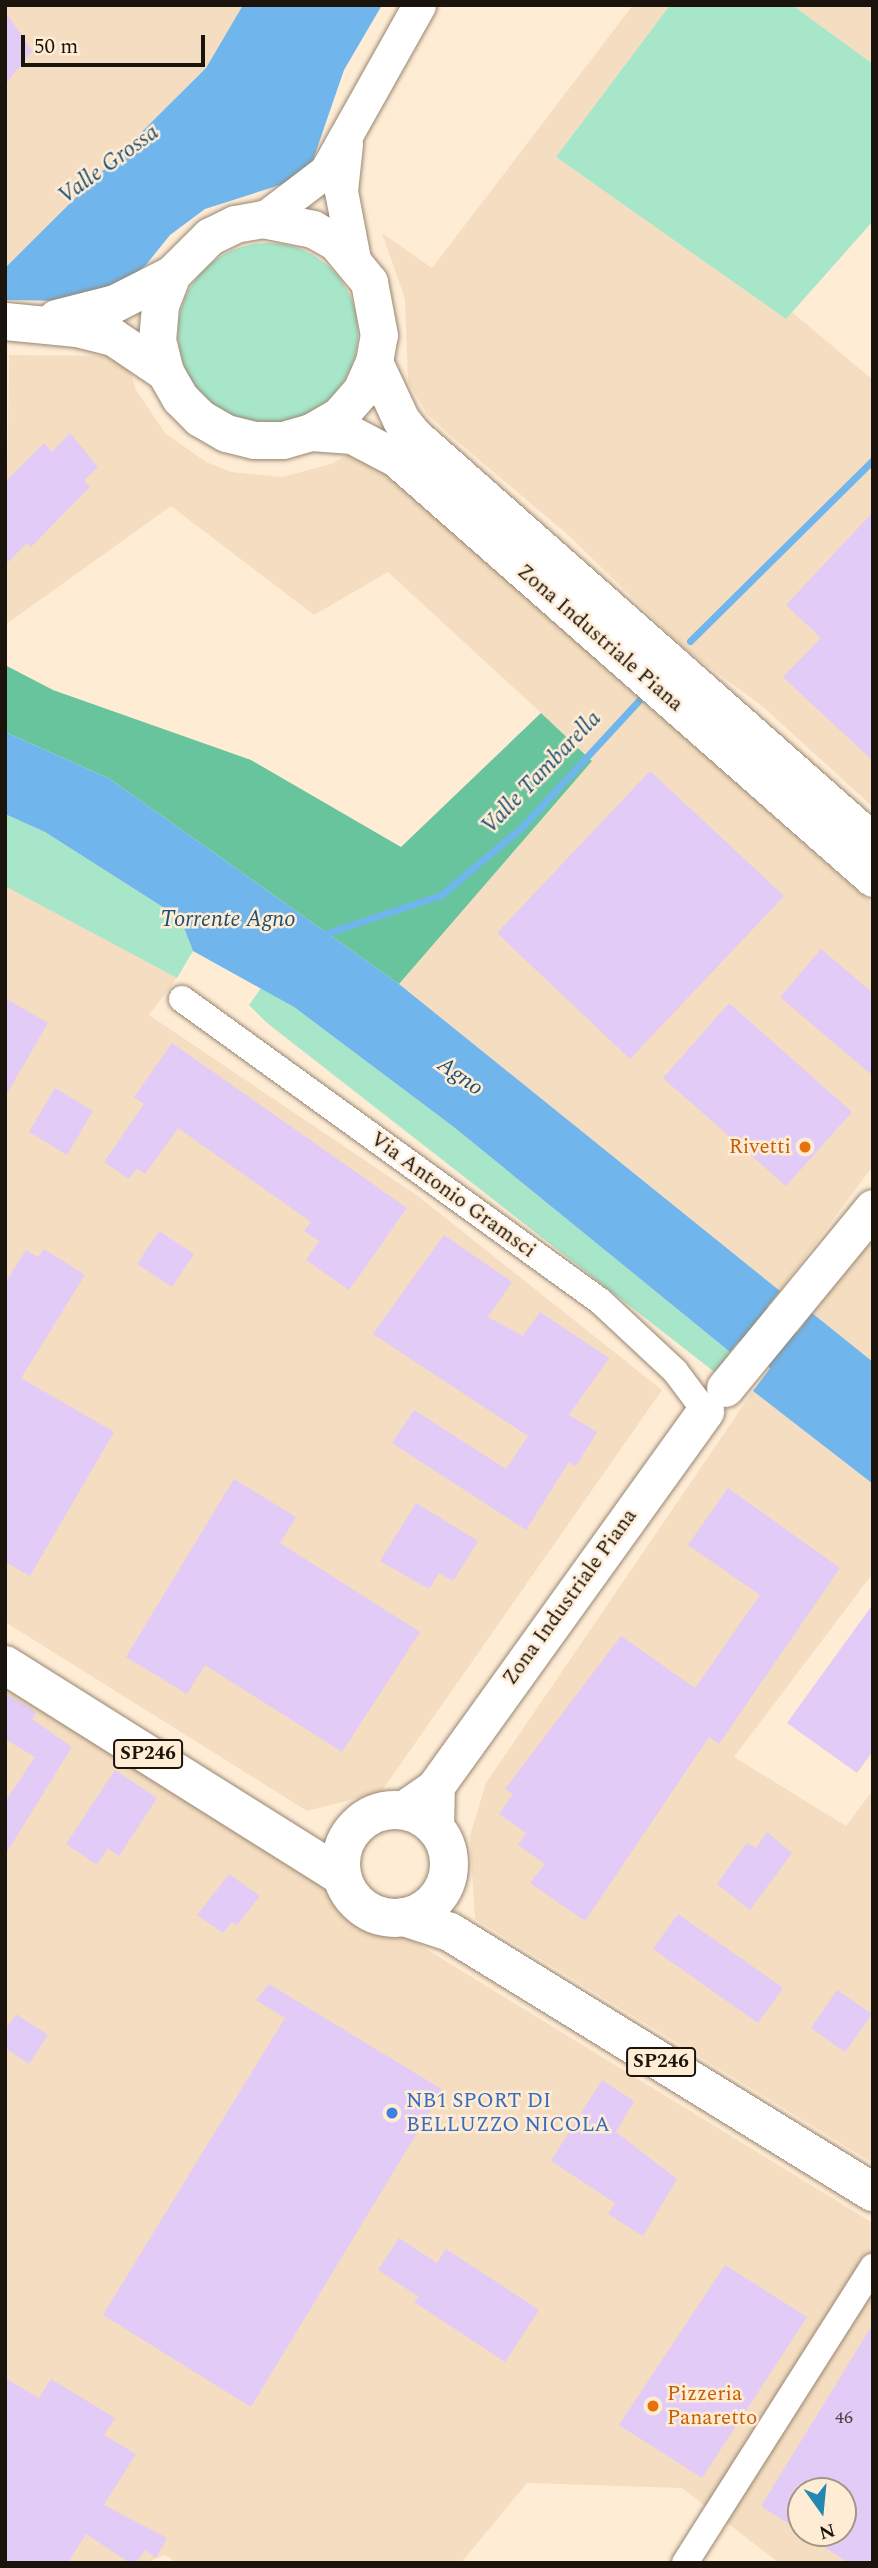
<!DOCTYPE html>
<style>
body{margin:0}
#map{position:relative;width:878px;height:2568px;overflow:hidden;background:#ffecd5;font-family:Spectral,serif}
div>[style]{position:absolute}
[style*='--x']{left:calc(var(--x)*1px);top:calc(var(--y)*1px);width:calc(var(--w)*1px);rotate:calc(var(--a)*1deg)}
.built>*{inset:0;background:#f5ddc1}
.green>*{inset:0;background:#a7e6c9}
.round{border-radius:50%}
.forest>*{inset:0;background:#68c49d}
.water>*{inset:0;background:#70b6ec}
.stream>*{height:7px;margin:-3.5px;padding:0 3.5px;transform-origin:3.5px;border-radius:3.5px;background:#70b6ec}
.river>*{height:44px;margin:-22px;padding:0 22px;transform-origin:22px;border-radius:22px;background:#70b6ec}
.building>*{inset:0;background:#e2cbf6}
.roads{filter:drop-shadow(0 0 2px #978672) drop-shadow(0 0 2px #978672)}
.minor>*{height:26px;margin:-13px;padding:0 13px;transform-origin:13px;border-radius:13px;background:#fff}
.tertiary>*{height:33px;margin:-16.5px;padding:0 16.5px;transform-origin:16.5px;border-radius:16.5px;background:#fff}
.secondary>*{height:37px;margin:-18.5px;padding:0 18.5px;transform-origin:18.5px;border-radius:18.5px;background:#fff}
.primary>*{height:38px;margin:-19px;padding:0 19px;transform-origin:19px;border-radius:19px;background:#fff}
.primary>.ring{margin:-19px;padding:0;box-sizing:content-box;background:none;border:38px solid #fff;border-radius:50%}
.dots>*{width:19px;height:19px;translate:-50% -50%;box-sizing:border-box;border:4px solid #ffecd5;border-radius:50%}
span{translate:-50% -50%;white-space:nowrap;text-align:center;line-height:1.15;-webkit-text-stroke:5px #ffecd5;paint-order:stroke}
.number-label{font-size:18px;color:#4d4246}
.number-label span{-webkit-text-stroke-width:0}
.shield-label span{padding:2px 5px;background:#ffecd5;border:2px solid;border-radius:5px;-webkit-text-stroke-width:0}
.shield-label{font-size:19px;color:#1b140c;font-weight:700}
.street-label{font-size:21px;color:#1b140c}
.food-label{font-size:21px;color:#c56008}
.right{translate:-100% -50%;text-align:right}
.left{translate:0 -50%;text-align:left}
.shop-label{font-size:21px;color:#366cbe}
.water-label{font-size:23px;color:#1c5074;font-style:italic}
.frame{position:absolute;inset:0;border:7px solid #1b140c;pointer-events:none}
.north{position:absolute;left:787px;top:2477px;width:70px;height:70px;box-sizing:border-box;background:#ffecd5;border:2px solid #a49685;border-radius:50%;rotate:165deg;font-size:19px;font-weight:700;line-height:28px;text-align:center;color:#1b140c}
.north::after{content:'';display:block;margin:auto;width:24px;height:32px;background:#2288b1;clip-path:polygon(50% 0,100% 100%,50% 72%,0 100%)}
.scale{position:absolute;left:21px;top:35px;width:184px;height:32px;box-sizing:border-box;border:4px solid #1b140c;border-top:0;padding-left:9px;font-size:21px;line-height:24px;white-space:nowrap;color:#1b140c;-webkit-text-stroke:5px #ffecd5;paint-order:stroke}
</style>
<div id="map">
<div class="built">
<div style="clip-path:polygon(5px 5px,243px 5px,206px 68px,5px 268px)"></div>
<div style="clip-path:polygon(633px 5px,670px 5px,556px 157px,786px 319px,792px 312px,873px 380px,873px 807px,762px 706px,686px 650px,567px 534px,453px 438px,427px 414px,408px 382px,405px 299px,382px 233px,432px 268px)"></div>
<div style="clip-path:polygon(792px 5px,873px 5px,873px 64px)"></div>
<div style="clip-path:polygon(9px 355px,126px 356px,136px 390px,165px 433px,206px 462px,231px 472px,282px 477px,331px 464px,352px 453px,397px 465px,531px 601px,873px 905px,873px 1166px,780px 1291px,399px 984px,592px 760px,388px 572px,314px 615px,171px 506px,5px 625px)"></div>
<div style="clip-path:polygon(5px 885px,177px 978px,149px 1015px,418px 1196px,662px 1390px,381px 1792px,307px 1811px,5px 1622px)"></div>
<div style="clip-path:polygon(873px 1239px,873px 1362px,812px 1313px)"></div>
<div style="clip-path:polygon(753px 1391px,873px 1484px,873px 1573px,734px 1757px,846px 1826px,873px 1790px,873px 2163px,475px 1919px,470px 1836px,486px 1783px)"></div>
<div style="clip-path:polygon(evenodd,5px 1684px,289px 1865px,873px 2223px,873px 2563px,779px 2563px,682px 2488px,527px 2483px,461px 2563px,177px 2563px,165px 2555px,146px 2563px,5px 2563px,5px 1684px,801px 2491px,843px 2491px,843px 2533px,801px 2533px,801px 2491px)"></div>
</div>
<div class="green">
<div style="clip-path:polygon(670px 5px,792px 5px,873px 64px,873px 221px,786px 319px,556px 157px)"></div>
<div class="round" style="left:178px;top:243px;width:180px;height:180px"></div>
<div style="clip-path:polygon(5px 814px,45px 832px,180px 918px,193px 951px,177px 978px,5px 886px)"></div>
<div style="clip-path:polygon(261px 988px,294px 1007px,455px 1128px,730px 1352px,717px 1374px,267px 1023px,249px 1005px)"></div>
</div>
<div class="forest">
<div style="clip-path:polygon(5px 665px,53px 690px,251px 760px,401px 847px,541px 713px,592px 761px,399px 984px,110px 779px,5px 732px)"></div>
</div>
<div class="water">
<div style="clip-path:polygon(243px 5px,382px 5px,344px 70px,313px 160px,286px 183px,205px 209px,170px 235px,145px 266px,114px 290px,69px 301px,5px 300px,5px 268px,206px 68px)"></div>
<div style="clip-path:polygon(5px 732px,110px 779px,399px 984px,780px 1291px,730px 1352px,455px 1128px,294px 1007px,193px 951px,180px 918px,45px 832px,5px 814px)"></div>
<div style="clip-path:polygon(812px 1313px,873px 1362px,873px 1484px,753px 1391px)"></div>
</div>
<div class="stream">
<div style="--x:690;--y:641;--w:257;--a:-44.7"></div>
<div style="--x:315;--y:937;--w:133;--a:-18.4"></div>
<div style="--x:441;--y:895;--w:106;--a:-40"></div>
<div style="--x:522;--y:827;--w:173;--a:-47.3"></div>
</div>
<div class="river">
<div style="--x:706;--y:1285;--w:219;--a:40.2"></div>
</div>
<div class="building">
<div style="clip-path:polygon(5px 11px,32px 51px,5px 85px)"></div>
<div style="clip-path:polygon(70px 433px,98px 467px,84px 480px,90px 487px,31px 547px,27px 543px,5px 565px,5px 482px,44px 443px,52px 452px)"></div>
<div style="clip-path:polygon(873px 512px,873px 761px,783px 677px,821px 638px,786px 605px)"></div>
<div style="clip-path:polygon(650px 771px,784px 896px,630px 1059px,497px 933px)"></div>
<div style="clip-path:polygon(821px 949px,873px 993px,873px 1076px,780px 997px)"></div>
<div style="clip-path:polygon(5px 998px,48px 1023px,5px 1097px)"></div>
<div style="clip-path:polygon(729px 1003px,852px 1112px,786px 1186px,663px 1078px)"></div>
<div style="clip-path:polygon(172px 1043px,407px 1208px,349px 1290px,306px 1260px,319px 1241px,304px 1231px,311px 1222px,178px 1128px,145px 1174px,137px 1168px,129px 1179px,104px 1162px,144px 1104px,134px 1097px)"></div>
<div style="clip-path:polygon(55px 1088px,93px 1111px,67px 1155px,29px 1132px)"></div>
<div style="clip-path:polygon(159px 1231px,194px 1254px,172px 1287px,137px 1264px)"></div>
<div style="clip-path:polygon(444px 1235px,512px 1282px,488px 1317px,523px 1336px,540px 1312px,609px 1358px,569px 1415px,597px 1432px,576px 1466px,569px 1462px,526px 1530px,392px 1443px,414px 1410px,506px 1469px,528px 1436px,373px 1334px)"></div>
<div style="clip-path:polygon(44px 1249px,85px 1275px,21px 1378px,114px 1432px,30px 1576px,5px 1562px,5px 1283px,26px 1250px,38px 1257px)"></div>
<div style="clip-path:polygon(234px 1479px,296px 1517px,280px 1543px,420px 1632px,342px 1752px,205px 1665px,187px 1694px,126px 1657px)"></div>
<div style="clip-path:polygon(728px 1488px,840px 1568px,719px 1744px,709px 1737px,585px 1921px,530px 1883px,545px 1864px,518px 1845px,526px 1833px,499px 1814px,513px 1794px,505px 1789px,621px 1636px,695px 1688px,760px 1595px,688px 1545px)"></div>
<div style="clip-path:polygon(416px 1503px,478px 1541px,453px 1581px,439px 1573px,429px 1589px,380px 1561px)"></div>
<div style="clip-path:polygon(873px 1604px,873px 1751px,857px 1773px,787px 1723px)"></div>
<div style="clip-path:polygon(5px 1693px,36px 1712px,32px 1719px,72px 1747px,5px 1855px,5px 1802px,35px 1757px,5px 1739px)"></div>
<div style="clip-path:polygon(115px 1770px,157px 1798px,119px 1856px,108px 1848px,97px 1865px,66px 1844px)"></div>
<div style="clip-path:polygon(767px 1832px,792px 1853px,750px 1910px,717px 1884px,747px 1843px,756px 1848px)"></div>
<div style="clip-path:polygon(229px 1874px,260px 1896px,237px 1925px,232px 1922px,223px 1933px,197px 1915px)"></div>
<div style="clip-path:polygon(678px 1914px,783px 1988px,758px 2023px,653px 1949px)"></div>
<div style="clip-path:polygon(269px 1984px,443px 2090px,251px 2407px,103px 2315px,285px 2018px,256px 2000px)"></div>
<div style="clip-path:polygon(837px 1990px,872px 2014px,845px 2052px,811px 2028px)"></div>
<div style="clip-path:polygon(16px 2014px,48px 2035px,29px 2064px,5px 2048px,5px 2030px)"></div>
<div style="clip-path:polygon(602px 2080px,634px 2101px,616px 2132px,677px 2179px,643px 2236px,608px 2214px,615px 2203px,551px 2161px)"></div>
<div style="clip-path:polygon(399px 2238px,437px 2263px,446px 2249px,539px 2310px,505px 2362px,414px 2302px,419px 2297px,378px 2270px)"></div>
<div style="clip-path:polygon(725px 2265px,807px 2317px,702px 2478px,619px 2425px)"></div>
<div style="clip-path:polygon(873px 2324px,873px 2563px,849px 2563px,803px 2533px,843px 2533px,843px 2491px,801px 2491px,801px 2532px,761px 2506px)"></div>
<div style="clip-path:polygon(5px 2378px,39px 2398px,51px 2379px,115px 2418px,104px 2435px,136px 2454px,104px 2505px,167px 2538px,156px 2558px,145px 2550px,136px 2563px,130px 2563px,86px 2534px,68px 2563px,5px 2563px)"></div>
</div>
<div class="roads">
<div class="minor">
<div style="--x:182;--y:999;--w:516;--a:35.85"></div>
<div style="--x:600;--y:1301;--w:103;--a:43"></div>
<div style="--x:675;--y:1371;--w:50;--a:53.1"></div>
<div style="--x:685;--y:2563;--w:351;--a:-57.6"></div>
</div>
<div class="tertiary">
<div style="--x:346;--y:144;--w:47;--a:96.1"></div>
<div style="--x:341;--y:191;--w:69;--a:79.2"></div>
<div style="--x:263;--y:219;--w:79;--a:-37.3"></div>
<div style="--x:326;--y:171;--w:190;--a:-60.7"></div>
<div style="--x:399;--y:1810;--w:47;--a:-34.7"></div>
<div style="--x:437;--y:1831;--w:48;--a:-88.8"></div>
</div>
<div class="secondary">
<div style="--x:56;--y:318;--w:61;--a:-14.3"></div>
<div style="--x:115;--y:303;--w:64;--a:-27"></div>
<div style="--x:5;--y:321;--w:72;--a:5.6"></div>
<div style="--x:77;--y:328;--w:37;--a:14"></div>
<div style="--x:113;--y:337;--w:63;--a:33.9"></div>
<div style="--x:165;--y:372;--w:30;--a:60"></div>
<div style="--x:180;--y:398;--w:28;--a:45"></div>
<div style="--x:200;--y:418;--w:30;--a:30"></div>
<div style="--x:226;--y:433;--w:29;--a:14"></div>
<div style="--x:254;--y:440;--w:29;--a:0"></div>
<div style="--x:283;--y:440;--w:29;--a:-16"></div>
<div style="--x:311;--y:432;--w:32;--a:-30"></div>
<div style="--x:339;--y:416;--w:33;--a:-49"></div>
<div style="--x:361;--y:391;--w:32;--a:-66"></div>
<div style="--x:374;--y:362;--w:27;--a:-80"></div>
<div style="--x:379;--y:335;--w:54;--a:-100.7"></div>
<div style="--x:369;--y:282;--w:52;--a:-129.5"></div>
<div style="--x:336;--y:242;--w:26;--a:-151"></div>
<div style="--x:313;--y:229;--w:51;--a:-168.7"></div>
<div style="--x:263;--y:219;--w:28;--a:170"></div>
<div style="--x:235;--y:224;--w:28;--a:154"></div>
<div style="--x:210;--y:236;--w:54;--a:135"></div>
<div style="--x:172;--y:274;--w:34;--a:111"></div>
<div style="--x:160;--y:306;--w:34;--a:95"></div>
<div style="--x:157;--y:340;--w:33;--a:76"></div>
<div style="--x:374;--y:362;--w:64;--a:65"></div>
<div style="--x:401;--y:420;--w:21;--a:51"></div>
<div style="--x:414;--y:436;--w:613;--a:41.49"></div>
<div style="--x:311;--y:432;--w:41;--a:4.2"></div>
<div style="--x:352;--y:435;--w:50;--a:27.6"></div>
<div style="--x:396;--y:458;--w:636;--a:41.36"></div>
<div style="--x:725;--y:1388;--w:233;--a:-50.6"></div>
<div style="--x:438;--y:1783;--w:458;--a:-54.3"></div>
</div>
<div class="primary">
<div style="--x:5;--y:1665;--w:398;--a:32.1"></div>
<div class="ring" style="left:341px;top:1810px;width:70px;height:70px"></div>
<div style="--x:404;--y:1917;--w:48;--a:18.1"></div>
<div style="--x:450;--y:1932;--w:497;--a:31.6"></div>
</div>
</div>
<div class="dots">
<div style="left:805px;top:1147px;background:#e8710a"></div>
<div style="left:392px;top:2113px;background:#3f7fe0"></div>
<div style="left:653px;top:2406px;background:#e8710a"></div>
</div>
<div class="number-label">
<span style="left:844px;top:2418px">46</span>
</div>
<div class="shield-label">
<span style="left:148px;top:1754px">SP246</span>
<span style="left:661px;top:2062px">SP246</span>
</div>
<div class="street-label">
<span style="left:600px;top:638px;rotate:41deg">Zona Industriale Piana</span>
<span style="left:453px;top:1195px;rotate:36deg">Via Antonio Gramsci</span>
<span style="left:570px;top:1597px;rotate:-54deg">Zona Industriale Piana</span>
</div>
<div class="food-label">
<span class="right" style="left:791px;top:1147px">Rivetti</span>
<span class="left" style="left:667px;top:2406px">Pizzeria<br>Panaretto</span>
</div>
<div class="shop-label">
<span class="left" style="left:406px;top:2113px">NB1 SPORT DI<br>BELLUZZO NICOLA</span>
</div>
<div class="water-label">
<span style="left:109px;top:165px;rotate:-36deg">Valle Grossa</span>
<span style="left:542px;top:773px;rotate:-46deg">Valle Tambarella</span>
<span style="left:228px;top:920px">Torrente Agno</span>
<span style="left:460px;top:1077px;rotate:35deg">Agno</span>
</div>
<div class="frame"></div>
<div class="north">N</div>
<div class="scale">50 m</div>
</div>
